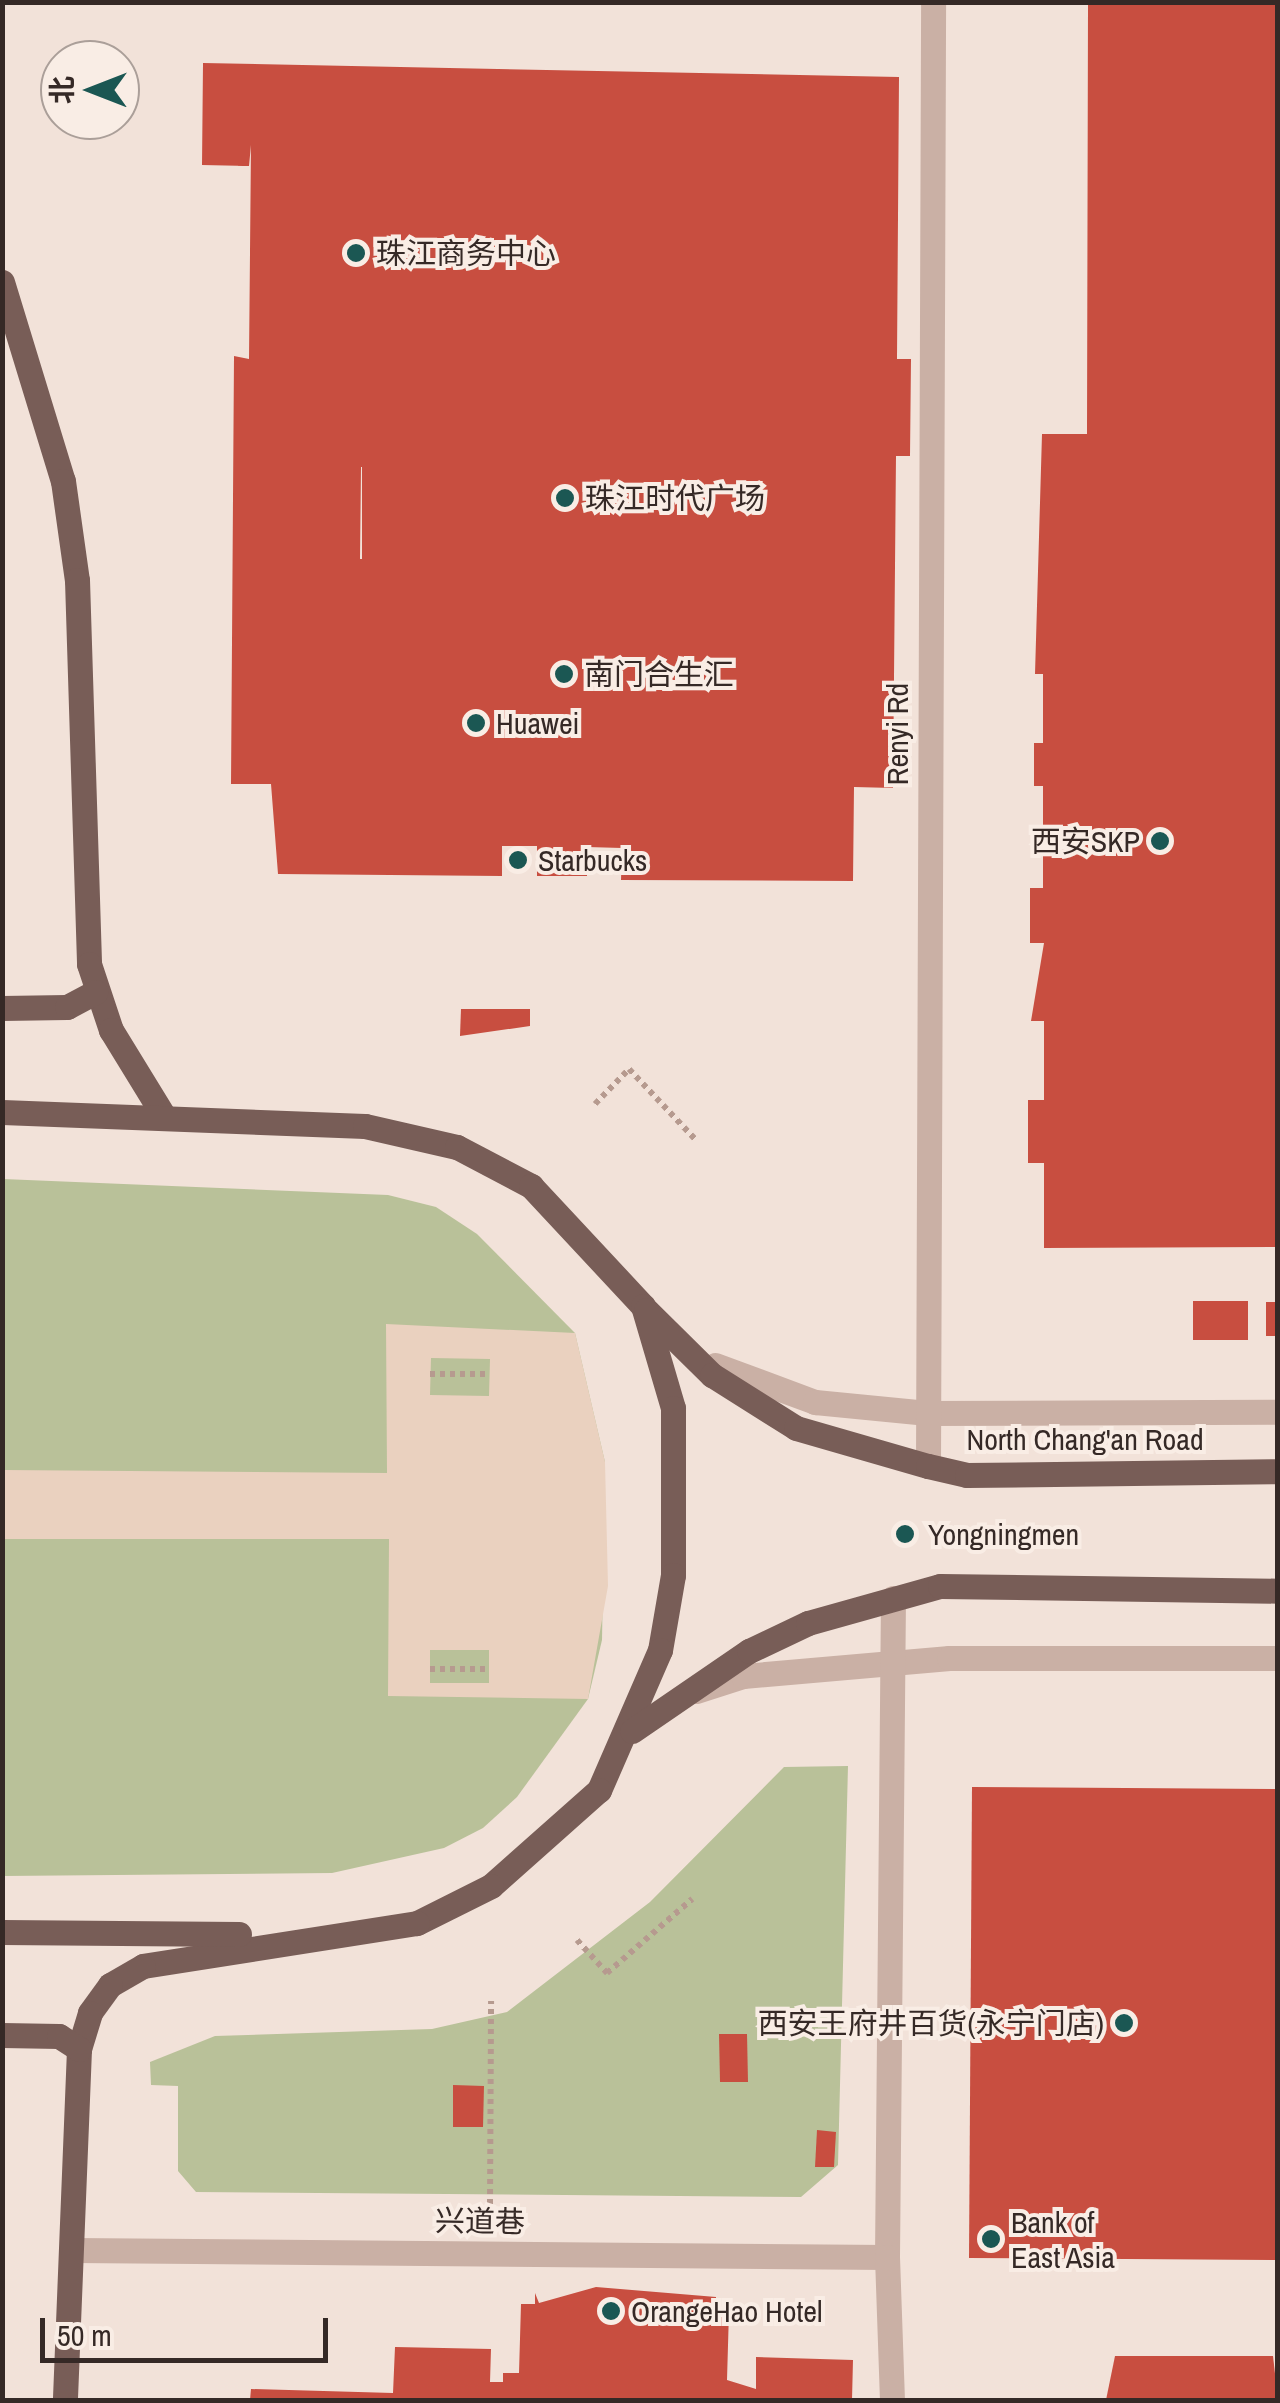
<!DOCTYPE html>
<meta charset="utf-8">
<style>
body{margin:0}
#map{position:relative;width:1280px;height:2403px;overflow:hidden;background:#f2e2d9;font-family:"Archivo Narrow","Noto Sans SC",sans-serif}
div>[style]{position:absolute}
[style*='--x']{left:calc(var(--x)*1px);top:calc(var(--y)*1px);width:calc(var(--w)*1px);rotate:calc(var(--a)*1deg)}
.green>*{inset:0;background:#b9c199}
.plaza>*{inset:0;background:#ead1bf}
.building>*{inset:0;background:#c84e40}
.path>*{height:6px;margin-top:-3px;transform-origin:0;background:repeating-linear-gradient(90deg,#b69a8f 0 5px,transparent 0 10px)}
.minor>*{height:25px;margin:-12.5px;padding:0 12.5px;transform-origin:12.5px;border-radius:12.5px;background:#cab0a5}
.major>*{height:25px;margin:-12.5px;padding:0 12.5px;transform-origin:12.5px;border-radius:12.5px;background:#785d57}
.dots>*{width:28px;height:28px;translate:-50% -50%;box-sizing:border-box;border:5px solid #f9ede5;border-radius:50%}
span{translate:-50% -50%;white-space:nowrap;text-align:center;line-height:1.15;-webkit-text-stroke:8px #f9ede5;paint-order:stroke}
.poi-label{font-size:30px;color:#352926}
.left{translate:0 -50%;text-align:left}
.right{translate:-100% -50%;text-align:right}
.street-label{font-size:30px;color:#352926}
.frame{position:absolute;inset:0;border:5px solid #352926;pointer-events:none}
.north{position:absolute;left:40px;top:40px;width:100px;height:100px;box-sizing:border-box;background:#f9ede5;border:2px solid #ab9f99;border-radius:50%;rotate:270deg;font-size:28px;font-weight:700;line-height:40px;text-align:center;color:#352926}
.north::after{content:'';display:block;margin:auto;width:35px;height:45px;background:#1b5753;clip-path:polygon(50% 0,100% 100%,50% 72%,0 100%)}
.scale{position:absolute;left:40px;top:2318px;width:288px;height:45px;box-sizing:border-box;border:5px solid #352926;border-top:0;padding-left:12px;font-size:30px;line-height:35px;white-space:nowrap;color:#352926;-webkit-text-stroke:8px #f9ede5;paint-order:stroke}
</style>
<div id="map">
<div class="green">
<div style="clip-path:polygon(3px 1179px,388px 1195px,436px 1207px,477px 1234px,575px 1333px,605px 1462px,602px 1640px,588px 1699px,517px 1797px,483px 1828px,444px 1848px,332px 1873px,3px 1876px)"></div>
<div style="clip-path:polygon(848px 1766px,838px 2165px,801px 2197px,196px 2192px,178px 2171px,178px 2086px,151px 2085px,150px 2062px,215px 2036px,432px 2029px,507px 2012px,650px 1902px,784px 1767px)"></div>
</div>
<div class="plaza">
<div style="clip-path:polygon(evenodd,386px 1324px,575px 1333px,605px 1462px,608px 1586px,588px 1699px,388px 1696px,389px 1539px,3px 1539px,3px 1470px,387px 1473px,386px 1324px,431px 1358px,490px 1359px,489px 1396px,430px 1395px,431px 1358px,386px 1324px,430px 1650px,489px 1650px,489px 1683px,430px 1683px,430px 1650px)"></div>
</div>
<div class="building">
<div style="clip-path:polygon(1088px 2px,1278px 2px,1278px 1247px,1044px 1248px,1044px 1163px,1028px 1163px,1028px 1100px,1044px 1100px,1044px 1021px,1031px 1021px,1044px 943px,1030px 943px,1030px 888px,1043px 888px,1043px 786px,1034px 786px,1034px 743px,1043px 743px,1043px 674px,1035px 674px,1042px 434px,1087px 434px)"></div>
<div style="clip-path:polygon(evenodd,203px 63px,899px 77px,897px 359px,911px 359px,910px 456px,896px 456px,893px 788px,854px 787px,853px 881px,621px 880px,622px 848px,587px 847px,587px 876px,537px 876px,537px 846px,502px 846px,502px 876px,278px 874px,271px 784px,231px 784px,234px 356px,249px 359px,251px 145px,249px 166px,202px 165px,203px 63px,361px 467px,362px 467px,362px 559px,360px 559px,361px 467px)"></div>
<div style="clip-path:polygon(461px 1009px,530px 1009px,530px 1026px,460px 1036px)"></div>
<div style="clip-path:polygon(1193px 1301px,1248px 1301px,1248px 1340px,1193px 1340px)"></div>
<div style="clip-path:polygon(1266px 1302px,1278px 1302px,1278px 1336px,1266px 1336px)"></div>
<div style="clip-path:polygon(972px 1787px,1278px 1789px,1278px 2260px,969px 2258px)"></div>
<div style="clip-path:polygon(719px 2034px,747px 2034px,748px 2082px,720px 2082px)"></div>
<div style="clip-path:polygon(453px 2085px,484px 2086px,483px 2127px,453px 2127px)"></div>
<div style="clip-path:polygon(817px 2130px,836px 2132px,834px 2167px,815px 2167px)"></div>
<div style="clip-path:polygon(596px 2287px,716px 2297px,716px 2311px,729px 2311px,727px 2380px,756px 2389px,756px 2357px,853px 2360px,852px 2400px,250px 2400px,251px 2389px,393px 2393px,395px 2347px,491px 2349px,490px 2382px,503px 2382px,503px 2373px,519px 2373px,521px 2304px,535px 2304px,535px 2293px,539px 2303px)"></div>
<div style="clip-path:polygon(1115px 2356px,1273px 2356px,1278px 2400px,1106px 2400px)"></div>
</div>
<div class="path">
<div style="--x:595;--y:1104;--w:49;--a:-45.8"></div>
<div style="--x:629;--y:1069;--w:96;--a:46.7"></div>
<div style="--x:430;--y:1374;--w:59;--a:0"></div>
<div style="--x:430;--y:1669;--w:58;--a:0"></div>
<div style="--x:577;--y:1940;--w:45;--a:47.7"></div>
<div style="--x:607;--y:1973;--w:113;--a:-41"></div>
<div style="--x:490;--y:2204;--w:203;--a:-89.7"></div>
</div>
<div class="minor">
<div style="--x:715;--y:1365;--w:107;--a:20.3"></div>
<div style="--x:815;--y:1402;--w:113;--a:5.6"></div>
<div style="--x:927;--y:1413;--w:351;--a:-0.2"></div>
<div style="--x:928;--y:1466;--w:1464;--a:-89.8"></div>
<div style="--x:696;--y:1691;--w:49;--a:-17.7"></div>
<div style="--x:743;--y:1676;--w:207;--a:-5"></div>
<div style="--x:949;--y:1658;--w:329;--a:0"></div>
<div style="--x:73;--y:2250;--w:814;--a:0.49"></div>
<div style="--x:887;--y:2257;--w:659;--a:-89.48"></div>
<div style="--x:887;--y:2257;--w:143;--a:88"></div>
</div>
<div class="major">
<div style="--x:2;--y:282;--w:208;--a:73"></div>
<div style="--x:63;--y:481;--w:100;--a:82"></div>
<div style="--x:77;--y:580;--w:384;--a:88.2"></div>
<div style="--x:89;--y:964;--w:70;--a:71.6"></div>
<div style="--x:111;--y:1030;--w:103;--a:58.5"></div>
<div style="--x:2;--y:1008;--w:65;--a:-0.9"></div>
<div style="--x:67;--y:1007;--w:32;--a:-28"></div>
<div style="--x:2;--y:1112;--w:363;--a:2.2"></div>
<div style="--x:365;--y:1126;--w:94;--a:12.9"></div>
<div style="--x:457;--y:1147;--w:84;--a:27.8"></div>
<div style="--x:531;--y:1186;--w:164;--a:47"></div>
<div style="--x:643;--y:1306;--w:106;--a:73.6"></div>
<div style="--x:673;--y:1408;--w:167;--a:90"></div>
<div style="--x:673;--y:1575;--w:76;--a:99.8"></div>
<div style="--x:660;--y:1650;--w:153;--a:113.5"></div>
<div style="--x:599;--y:1790;--w:144;--a:138.4"></div>
<div style="--x:491;--y:1886;--w:83;--a:153.4"></div>
<div style="--x:417;--y:1923;--w:277;--a:171.1"></div>
<div style="--x:143;--y:1966;--w:38;--a:150"></div>
<div style="--x:110;--y:1985;--w:34;--a:126"></div>
<div style="--x:90;--y:2013;--w:38;--a:107"></div>
<div style="--x:79;--y:2049;--w:351;--a:92.3"></div>
<div style="--x:646;--y:1310;--w:93;--a:44.6"></div>
<div style="--x:712;--y:1375;--w:99;--a:32.2"></div>
<div style="--x:796;--y:1428;--w:137;--a:16.1"></div>
<div style="--x:928;--y:1466;--w:40;--a:13"></div>
<div style="--x:967;--y:1475;--w:311;--a:-0.7"></div>
<div style="--x:632;--y:1731;--w:142;--a:-34.4"></div>
<div style="--x:749;--y:1651;--w:65;--a:-25.4"></div>
<div style="--x:808;--y:1623;--w:137;--a:-15.7"></div>
<div style="--x:940;--y:1586;--w:338;--a:0.8"></div>
<div style="--x:2;--y:1932;--w:237;--a:0.5"></div>
<div style="--x:2;--y:2035;--w:57;--a:1"></div>
<div style="--x:59;--y:2036;--w:24;--a:33"></div>
</div>
<div class="dots">
<div style="left:356px;top:253px;background:#1b5753"></div>
<div style="left:565px;top:498px;background:#1b5753"></div>
<div style="left:564px;top:674px;background:#1b5753"></div>
<div style="left:476px;top:723px;background:#1b5753"></div>
<div style="left:1160px;top:841px;background:#1b5753"></div>
<div style="left:518px;top:860px;background:#1b5753"></div>
<div style="left:905px;top:1534px;background:#1b5753"></div>
<div style="left:1124px;top:2023px;background:#1b5753"></div>
<div style="left:991px;top:2239px;background:#1b5753"></div>
<div style="left:611px;top:2311px;background:#1b5753"></div>
</div>
<div class="poi-label">
<span class="left" style="left:376px;top:253px">珠江商务中心</span>
<span class="left" style="left:585px;top:498px">珠江时代广场</span>
<span class="left" style="left:584px;top:674px">南门合生汇</span>
<span class="left" style="left:496px;top:723px">Huawei</span>
<span class="right" style="left:1140px;top:841px">西安SKP</span>
<span class="left" style="left:538px;top:860px">Starbucks</span>
<span class="left" style="left:928px;top:1534px">Yongningmen</span>
<span class="right" style="left:1104px;top:2023px">西安王府井百货(永宁门店)</span>
<span class="left" style="left:1011px;top:2239px">Bank of<br>East Asia</span>
<span class="left" style="left:631px;top:2311px">OrangeHao Hotel</span>
</div>
<div class="street-label">
<span style="left:897px;top:734px;rotate:-90deg">Renyi Rd</span>
<span style="left:1085px;top:1439px">North Chang'an Road</span>
<span style="left:480px;top:2221px;rotate:1deg">兴道巷</span>
</div>
<div class="frame"></div>
<div class="north">北</div>
<div class="scale">50 m</div>
</div>
